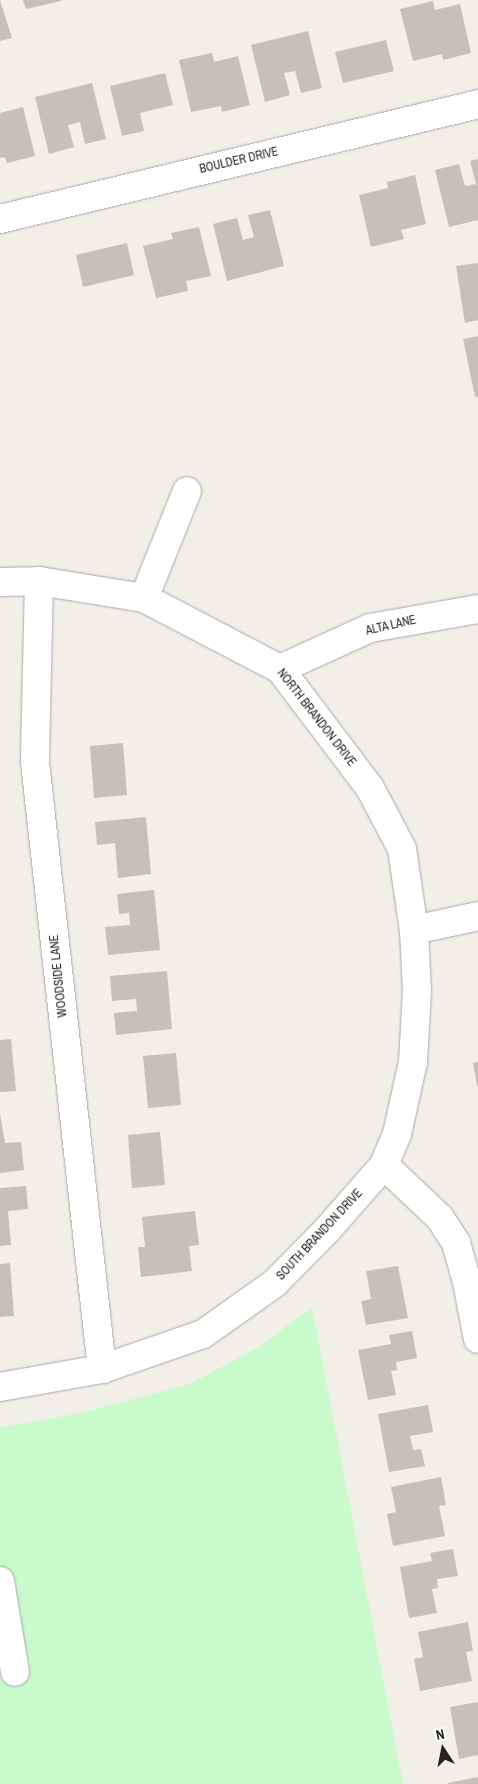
<!DOCTYPE html>
<style>
body{margin:0}
#map{position:relative;width:478px;height:1784px;overflow:hidden;background:#f2efe9;font-family:"Archivo Narrow",sans-serif}
div>[style]{position:absolute}
[style*='--x']{left:calc(var(--x)*1px);top:calc(var(--y)*1px);width:calc(var(--w)*1px);rotate:calc(var(--a)*1deg)}
.park>*{inset:0;background:#c8facc}
.building>*{inset:0;background:#c7bfb8}
.roads{filter:drop-shadow(0 0 1px #a9a9a9) drop-shadow(0 0 1px #a9a9a9)}
.minor>*{height:28px;margin:-14px;padding:0 14px;transform-origin:14px;border-radius:14px;background:#fff}
span{translate:-50% -50%;white-space:nowrap;text-align:center;line-height:1.15;-webkit-text-stroke:4.5px #fff;paint-order:stroke}
.street-label{font-size:12px;color:#222}
.north{position:absolute;left:418px;top:1724px;width:50px;height:50px;-webkit-text-stroke:4px #fff;paint-order:stroke;rotate:349deg;font-size:14px;font-weight:700;line-height:20px;text-align:center;color:#222}
.north::after{content:'';display:block;margin:auto;width:18px;height:22px;background:#222;clip-path:polygon(50% 0,100% 100%,50% 72%,0 100%)}
</style>
<div id="map">
<div class="park">
<div style="clip-path:polygon(312px 1307px,403px 1784px,0 1784px,0 1427px,81px 1413px,190px 1384px,259px 1347px)"></div>
</div>
<div class="building">
<div style="clip-path:polygon(0 0,12px 38px,0 41px)"></div>
<div style="clip-path:polygon(23px 0,61px 0,61px 1px,26px 9px)"></div>
<div style="clip-path:polygon(433px 1px,435px 10px,460px 4px,471px 53px,443px 60px,442px 54px,413px 61px,400px 9px)"></div>
<div style="clip-path:polygon(308px 31px,322px 88px,301px 93px,295px 71px,284px 73px,290px 95px,265px 102px,251px 45px)"></div>
<div style="clip-path:polygon(386px 40px,394px 71px,343px 83px,335px 52px)"></div>
<div style="clip-path:polygon(212px 53px,214px 62px,238px 56px,250px 105px,222px 112px,221px 106px,191px 112px,179px 60px)"></div>
<div style="clip-path:polygon(165px 73px,173px 105px,140px 113px,144px 131px,122px 136px,110px 86px)"></div>
<div style="clip-path:polygon(92px 83px,106px 139px,85px 144px,80px 122px,68px 125px,74px 147px,49px 154px,35px 97px)"></div>
<div style="clip-path:polygon(23px 107px,35px 156px,7px 163px,5px 157px,0 158px,0 113px)"></div>
<div style="clip-path:polygon(478px 159px,478px 220px,449px 227px,435px 170px,459px 164px,465px 186px,476px 184px,470px 161px)"></div>
<div style="clip-path:polygon(415px 175px,426px 224px,401px 230px,404px 239px,371px 247px,359px 195px,388px 188px,387px 182px)"></div>
<div style="clip-path:polygon(270px 210px,284px 266px,227px 281px,213px 224px,237px 218px,243px 240px,254px 237px,248px 215px)"></div>
<div style="clip-path:polygon(199px 227px,211px 276px,186px 281px,188px 291px,156px 298px,143px 246px,173px 239px,171px 233px)"></div>
<div style="clip-path:polygon(127px 243px,134px 275px,83px 287px,76px 255px)"></div>
<div style="clip-path:polygon(478px 263px,478px 320px,465px 323px,456px 266px)"></div>
<div style="clip-path:polygon(478px 336px,478px 397px,475px 397px,463px 339px)"></div>
<div style="clip-path:polygon(123px 743px,127px 795px,94px 798px,90px 746px)"></div>
<div style="clip-path:polygon(146px 817px,151px 874px,118px 878px,115px 843px,97px 845px,95px 822px)"></div>
<div style="clip-path:polygon(154px 890px,160px 950px,108px 955px,105px 927px,130px 925px,129px 913px,119px 914px,117px 894px)"></div>
<div style="clip-path:polygon(167px 971px,172px 1029px,116px 1035px,114px 1013px,137px 1011px,136px 999px,112px 1001px,110px 976px)"></div>
<div style="clip-path:polygon(11px 1039px,16px 1091px,0 1092px,0 1040px)"></div>
<div style="clip-path:polygon(176px 1053px,181px 1105px,148px 1108px,143px 1056px)"></div>
<div style="clip-path:polygon(478px 1062px,478px 1086px,477px 1086px,473px 1063px)"></div>
<div style="clip-path:polygon(0 1114px,5px 1143px,21px 1142px,24px 1170px,0 1173px)"></div>
<div style="clip-path:polygon(160px 1132px,165px 1185px,132px 1188px,128px 1135px)"></div>
<div style="clip-path:polygon(26px 1186px,28px 1209px,8px 1211px,11px 1245px,0 1246px,0 1188px)"></div>
<div style="clip-path:polygon(195px 1211px,199px 1245px,189px 1246px,192px 1271px,141px 1277px,138px 1247px,145px 1247px,142px 1217px)"></div>
<div style="clip-path:polygon(10px 1263px,14px 1316px,0 1317px,0 1264px)"></div>
<div style="clip-path:polygon(398px 1266px,408px 1318px,366px 1325px,361px 1301px,371px 1299px,366px 1271px)"></div>
<div style="clip-path:polygon(412px 1331px,417px 1358px,396px 1362px,397px 1370px,391px 1371px,396px 1395px,368px 1400px,358px 1350px,391px 1344px,389px 1335px)"></div>
<div style="clip-path:polygon(428px 1405px,433px 1432px,410px 1436px,413px 1450px,421px 1449px,425px 1466px,389px 1472px,378px 1414px)"></div>
<div style="clip-path:polygon(441px 1477px,446px 1505px,439px 1506px,445px 1536px,393px 1546px,387px 1514px,396px 1512px,391px 1487px)"></div>
<div style="clip-path:polygon(453px 1549px,458px 1576px,437px 1579px,438px 1588px,432px 1589px,437px 1613px,409px 1618px,400px 1567px,432px 1561px,430px 1553px)"></div>
<div style="clip-path:polygon(468px 1622px,473px 1651px,466px 1652px,472px 1681px,420px 1691px,414px 1659px,423px 1657px,418px 1632px)"></div>
<div style="clip-path:polygon(478px 1702px,478px 1755px,459px 1759px,450px 1707px)"></div>
<div style="clip-path:polygon(478px 1777px,478px 1784px,448px 1784px,448px 1783px)"></div>
</div>
<div class="roads">
<div class="minor">
<div style="--x:0;--y:219;--w:492;--a:-13.5"></div>
<div style="--x:39;--y:581;--w:181;--a:91.3"></div>
<div style="--x:35;--y:762;--w:611;--a:83.7"></div>
<div style="--x:0;--y:582;--w:39;--a:-1"></div>
<div style="--x:39;--y:581;--w:106;--a:9.2"></div>
<div style="--x:144;--y:598;--w:153;--a:27.6"></div>
<div style="--x:280;--y:669;--w:149;--a:52.9"></div>
<div style="--x:370;--y:788;--w:69;--a:62.3"></div>
<div style="--x:402;--y:849;--w:82;--a:81.6"></div>
<div style="--x:414;--y:930;--w:61;--a:87.2"></div>
<div style="--x:417;--y:991;--w:71;--a:93.2"></div>
<div style="--x:413;--y:1062;--w:74;--a:102.5"></div>
<div style="--x:397;--y:1134;--w:34;--a:113"></div>
<div style="--x:384;--y:1165;--w:86;--a:131.2"></div>
<div style="--x:327;--y:1230;--w:74;--a:134.5"></div>
<div style="--x:275;--y:1283;--w:88;--a:144.7"></div>
<div style="--x:203;--y:1334;--w:107;--a:160.9"></div>
<div style="--x:102;--y:1369;--w:104;--a:170"></div>
<div style="--x:144;--y:598;--w:115;--a:-68.1"></div>
<div style="--x:280;--y:669;--w:99;--a:-24.5"></div>
<div style="--x:370;--y:628;--w:110;--a:-10"></div>
<div style="--x:414;--y:930;--w:66;--a:-12.3"></div>
<div style="--x:384;--y:1165;--w:77;--a:43.4"></div>
<div style="--x:440;--y:1218;--w:30;--a:57"></div>
<div style="--x:456;--y:1243;--w:41;--a:74.2"></div>
<div style="--x:467;--y:1282;--w:58;--a:79.1"></div>
<div style="--x:0;--y:1581;--w:92;--a:80.6"></div>
</div>
</div>
<div class="street-label">
<span style="left:239px;top:161px;rotate:-13deg">BOULDER DRIVE</span>
<span style="left:391px;top:626px;rotate:-13deg">ALTA LANE</span>
<span style="left:316px;top:718px;rotate:52deg">NORTH BRANDON DRIVE</span>
<span style="left:59px;top:976px;rotate:-96deg">WOODSIDE LANE</span>
<span style="left:320px;top:1235px;rotate:-47deg">SOUTH BRANDON DRIVE</span>
</div>
<div class="north">N</div>
</div>
